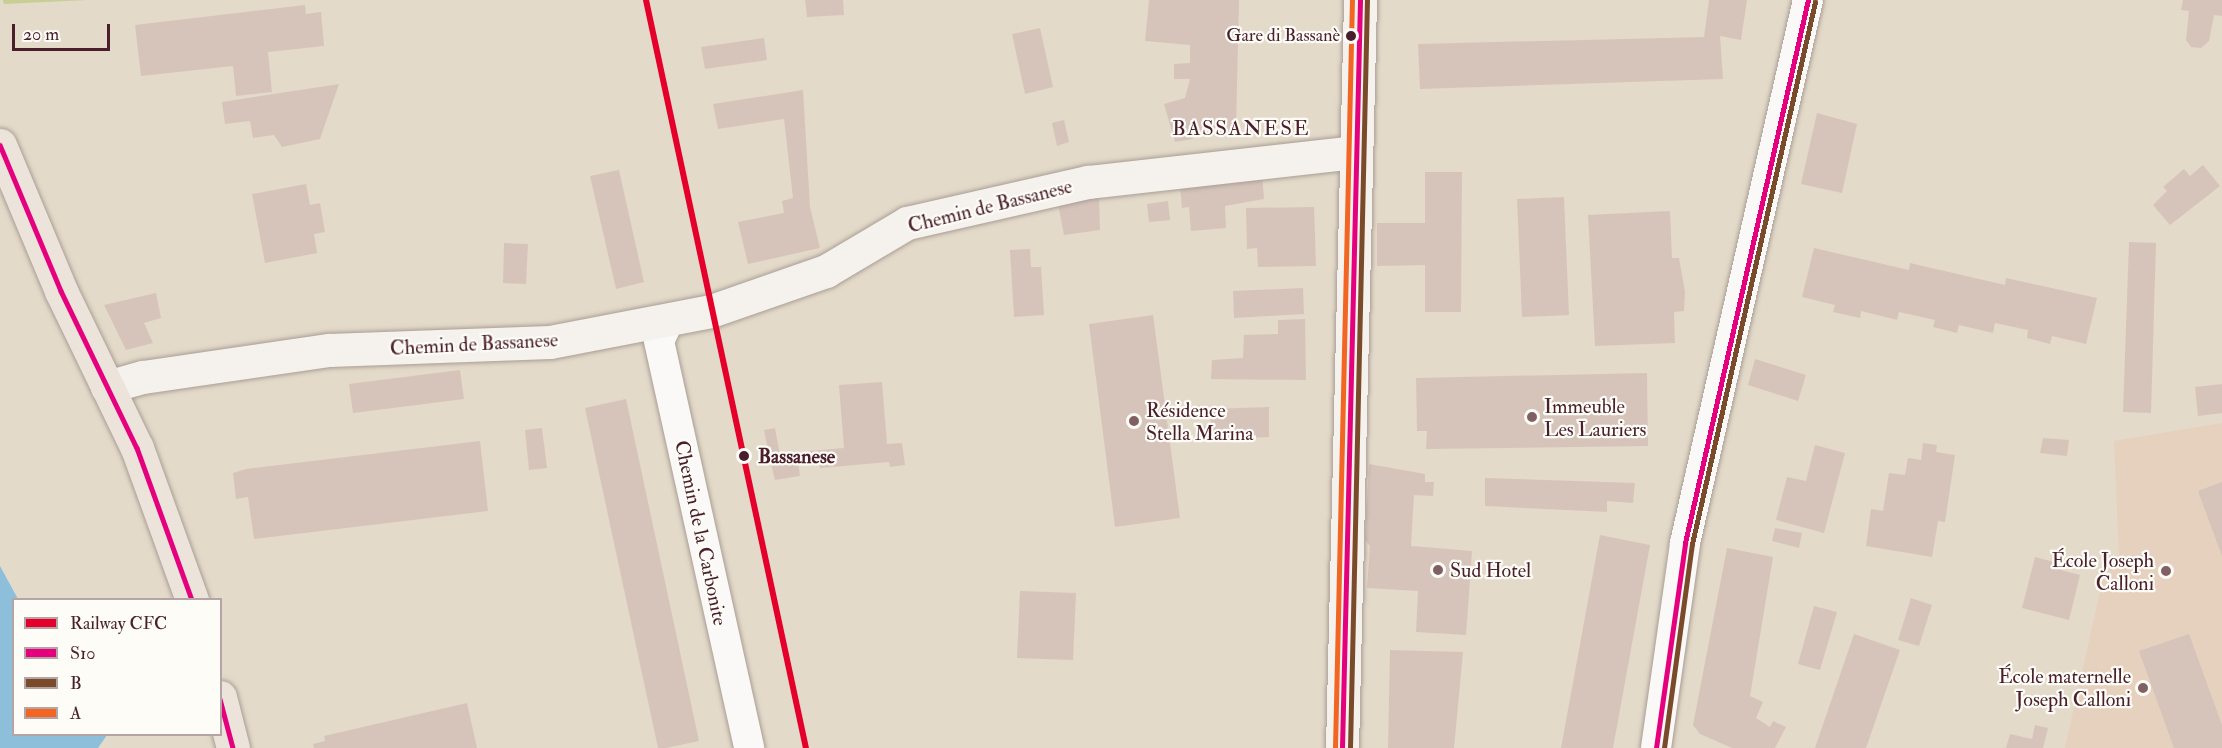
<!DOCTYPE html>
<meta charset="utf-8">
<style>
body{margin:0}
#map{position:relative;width:2222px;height:748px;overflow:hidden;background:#e4dac9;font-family:"IM FELL Double Pica",serif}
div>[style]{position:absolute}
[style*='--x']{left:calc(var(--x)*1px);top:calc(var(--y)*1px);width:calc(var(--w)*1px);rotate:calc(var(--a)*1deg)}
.built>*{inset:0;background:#e6d0be}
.green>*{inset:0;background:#c7cf95}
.water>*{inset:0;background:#8dbfda}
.building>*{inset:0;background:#d6c4bb}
.roads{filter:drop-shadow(0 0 2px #a99e95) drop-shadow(0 0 2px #a99e95)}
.street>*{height:30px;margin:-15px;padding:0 15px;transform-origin:15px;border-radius:15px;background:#fbf9f7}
.secondary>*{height:33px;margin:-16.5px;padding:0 16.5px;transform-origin:16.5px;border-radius:16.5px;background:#f5f1ec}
.primary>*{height:33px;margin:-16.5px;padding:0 16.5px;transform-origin:16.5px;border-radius:16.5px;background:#ece3db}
.bus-1>*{height:4.5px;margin:-2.25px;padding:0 2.25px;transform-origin:2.25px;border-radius:2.25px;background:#e5007d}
.bus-2>*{height:4.5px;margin:-2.25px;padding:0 2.25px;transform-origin:2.25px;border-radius:2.25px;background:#7a4b2a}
.bus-3>*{height:4.5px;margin:-2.25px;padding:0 2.25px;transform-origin:2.25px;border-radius:2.25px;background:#f26522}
.rail-1>*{height:6px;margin:-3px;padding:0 3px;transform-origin:3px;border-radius:3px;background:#e4002b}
.dots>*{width:16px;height:16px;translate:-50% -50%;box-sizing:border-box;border:3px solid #fdfcf7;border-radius:50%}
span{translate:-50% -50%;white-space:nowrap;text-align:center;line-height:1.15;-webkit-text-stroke:4.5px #fdfcf7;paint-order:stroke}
.bus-label{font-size:18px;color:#4a1f2b}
.right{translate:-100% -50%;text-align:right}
.street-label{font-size:20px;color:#4a1f2b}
.poi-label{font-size:20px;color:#4a1f2b}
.left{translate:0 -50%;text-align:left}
.stop-label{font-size:20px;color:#4a1f2b;font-weight:700}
.neighbourhood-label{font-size:21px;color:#4a1f2b;letter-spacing:1.5px}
.legend{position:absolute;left:12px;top:598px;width:210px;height:138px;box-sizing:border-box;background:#fdfcf7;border:2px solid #b5a4a5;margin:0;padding:8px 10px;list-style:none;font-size:18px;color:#4a1f2b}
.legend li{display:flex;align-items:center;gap:12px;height:30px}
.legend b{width:30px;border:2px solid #b5a4a5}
.scale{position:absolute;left:12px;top:24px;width:98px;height:27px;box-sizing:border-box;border:3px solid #4a1f2b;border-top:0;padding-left:8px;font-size:18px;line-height:21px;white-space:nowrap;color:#4a1f2b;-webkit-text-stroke:4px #fdfcf7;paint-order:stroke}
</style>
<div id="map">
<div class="built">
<div style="clip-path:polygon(2222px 423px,2222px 748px,2065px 748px,2103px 578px,2119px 556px,2114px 441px)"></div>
</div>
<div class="green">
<div style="clip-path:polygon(3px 0,88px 0,4px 4px)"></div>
</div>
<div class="water">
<div style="clip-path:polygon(0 566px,18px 599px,14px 600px,14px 734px,107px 735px,98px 748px,0 748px)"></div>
</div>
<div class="building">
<div style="clip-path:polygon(805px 0,843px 0,844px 15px,807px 17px)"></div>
<div style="clip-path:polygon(1149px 0,1239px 0,1236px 130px,1191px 130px,1193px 139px,1175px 142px,1164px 104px,1185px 98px,1190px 79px,1174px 79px,1174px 64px,1190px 63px,1190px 45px,1145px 41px)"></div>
<div style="clip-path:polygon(1709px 0,1747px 0,1741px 40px,1720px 36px,1723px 79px,1420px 89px,1418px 44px,1704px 37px)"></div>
<div style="clip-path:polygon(2183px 0,2222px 0,2222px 16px,2214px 15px,2209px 41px,2201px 48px,2191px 47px,2186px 40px,2189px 11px,2181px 10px)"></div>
<div style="clip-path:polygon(305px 5px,306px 14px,321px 12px,324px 46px,268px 52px,272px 92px,236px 96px,233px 66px,141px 76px,135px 25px)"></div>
<div style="clip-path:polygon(1040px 28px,1053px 87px,1025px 94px,1012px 34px)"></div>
<div style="clip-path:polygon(764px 38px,767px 60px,705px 69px,701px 47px)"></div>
<div style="clip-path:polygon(339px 84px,320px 139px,282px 147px,274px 135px,253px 138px,250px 121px,225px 124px,222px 102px)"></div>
<div style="clip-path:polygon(803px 90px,810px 207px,820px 248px,748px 264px,738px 222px,784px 213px,782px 201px,793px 198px,784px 119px,718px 129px,713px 104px)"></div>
<div style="clip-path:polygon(1817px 113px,1857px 124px,1842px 193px,1801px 184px)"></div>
<div style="clip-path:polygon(1064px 120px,1069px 142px,1057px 146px,1052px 123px)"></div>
<div style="clip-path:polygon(2203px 165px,2220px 186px,2170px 225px,2153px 205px,2167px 191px,2163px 187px,2184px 169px,2190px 176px)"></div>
<div style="clip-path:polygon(619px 170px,644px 282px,616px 289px,590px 176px)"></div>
<div style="clip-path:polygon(1425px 172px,1462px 172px,1461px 312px,1425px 312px,1425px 265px,1377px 266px,1377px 223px,1425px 223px)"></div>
<div style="clip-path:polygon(1262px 173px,1264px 199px,1225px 206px,1226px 228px,1191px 231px,1189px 207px,1182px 208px,1180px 185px)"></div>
<div style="clip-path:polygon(306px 184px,310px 205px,320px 203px,325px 232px,314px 234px,317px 253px,265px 263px,252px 194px)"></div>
<div style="clip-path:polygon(1099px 196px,1100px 230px,1064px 235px,1058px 204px)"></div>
<div style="clip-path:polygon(1564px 197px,1569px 315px,1522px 317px,1517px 199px)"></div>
<div style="clip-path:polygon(1168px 201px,1170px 220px,1149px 222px,1147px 204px)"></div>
<div style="clip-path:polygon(1314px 207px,1316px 266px,1258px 267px,1257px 248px,1247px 249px,1246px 208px)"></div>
<div style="clip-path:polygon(1670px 211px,1672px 258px,1679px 258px,1685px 292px,1684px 311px,1674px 312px,1675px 343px,1595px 346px,1588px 215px)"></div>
<div style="clip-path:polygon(2129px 242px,2156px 243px,2151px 413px,2123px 412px)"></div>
<div style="clip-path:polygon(504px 243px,528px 244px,526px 284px,503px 283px)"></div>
<div style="clip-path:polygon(1814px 248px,1909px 270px,1910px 263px,2005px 285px,2006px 278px,2097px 298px,2086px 344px,2052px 336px,2050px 344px,2027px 338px,2028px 330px,1995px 323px,1993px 333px,1959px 325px,1957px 333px,1933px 327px,1935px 320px,1899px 312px,1897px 320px,1861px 311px,1860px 318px,1833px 312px,1835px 305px,1802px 297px)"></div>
<div style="clip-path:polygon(1030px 249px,1031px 267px,1041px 267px,1044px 315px,1014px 317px,1010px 250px)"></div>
<div style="clip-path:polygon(1303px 288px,1304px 314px,1234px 318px,1233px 291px)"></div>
<div style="clip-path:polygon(156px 293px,161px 318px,144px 323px,153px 343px,126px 350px,104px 305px)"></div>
<div style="clip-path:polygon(1153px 315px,1180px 518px,1115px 527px,1089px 324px)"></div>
<div style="clip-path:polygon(1305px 319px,1306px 380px,1211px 379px,1212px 360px,1243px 358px,1244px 335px,1278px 334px,1278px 320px)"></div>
<div style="clip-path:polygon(1755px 359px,1806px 375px,1798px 401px,1748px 385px)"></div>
<div style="clip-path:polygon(460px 370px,464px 399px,353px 413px,349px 384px)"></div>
<div style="clip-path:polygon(1647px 373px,1648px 446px,1426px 449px,1427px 431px,1417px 431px,1416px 378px)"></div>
<div style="clip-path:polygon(882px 382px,887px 444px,902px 443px,905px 465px,890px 467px,889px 462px,820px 468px,820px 457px,809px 458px,809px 451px,844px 448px,839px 385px)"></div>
<div style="clip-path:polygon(2222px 384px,2222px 413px,2198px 416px,2195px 387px)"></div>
<div style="clip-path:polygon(626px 399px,699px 741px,666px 748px,658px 748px,585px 408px)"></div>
<div style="clip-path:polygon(1269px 407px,1269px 437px,1206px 440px,1203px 426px,1211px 426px,1210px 409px)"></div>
<div style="clip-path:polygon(542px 428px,547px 468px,529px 470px,525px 430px)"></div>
<div style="clip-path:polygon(775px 428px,780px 455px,769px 457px,764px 430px)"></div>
<div style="clip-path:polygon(2043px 438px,2069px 440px,2067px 456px,2040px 453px)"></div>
<div style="clip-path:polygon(480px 441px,488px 511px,254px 539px,248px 497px,236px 499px,233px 473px,246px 469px)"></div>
<div style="clip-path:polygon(1923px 443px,1937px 445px,1936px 452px,1955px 455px,1945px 522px,1938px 521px,1932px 557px,1866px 546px,1871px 509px,1883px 511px,1889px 473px,1905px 475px,1908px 458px,1921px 460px)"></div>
<div style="clip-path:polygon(1815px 445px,1845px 453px,1824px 533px,1776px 520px,1787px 477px,1806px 481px)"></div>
<div style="clip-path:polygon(798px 462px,800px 476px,775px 480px,771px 464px)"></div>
<div style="clip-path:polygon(1369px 464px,1425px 474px,1425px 482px,1434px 482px,1433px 496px,1414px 495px,1411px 546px,1472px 551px,1466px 635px,1416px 632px,1418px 591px,1367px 588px,1370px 546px,1365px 540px)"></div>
<div style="clip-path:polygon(1485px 478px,1635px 483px,1633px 503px,1607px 501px,1607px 512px,1485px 506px)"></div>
<div style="clip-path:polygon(2222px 482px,2222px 556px,2198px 491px)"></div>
<div style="clip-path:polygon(1775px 528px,1802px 533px,1799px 548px,1772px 541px)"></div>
<div style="clip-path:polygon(1600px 535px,1650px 545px,1613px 748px,1561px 748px)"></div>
<div style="clip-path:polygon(1727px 548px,1773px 557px,1750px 696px,1763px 702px,1756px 718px,1770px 727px,1773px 721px,1786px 727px,1775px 748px,1732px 748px,1700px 734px,1693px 725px)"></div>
<div style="clip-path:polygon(2035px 557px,2062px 564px,2061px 570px,2080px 575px,2069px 620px,2022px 608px)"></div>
<div style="clip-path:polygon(1020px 591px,1076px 593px,1073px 660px,1017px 658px)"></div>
<div style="clip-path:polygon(1911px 598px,1932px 605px,1919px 646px,1898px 640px)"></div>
<div style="clip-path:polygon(1814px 606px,1837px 612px,1820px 670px,1798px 664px)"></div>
<div style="clip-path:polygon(1854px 634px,1900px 650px,1866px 748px,1815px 748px)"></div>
<div style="clip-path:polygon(2189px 634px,2222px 725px,2222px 748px,2174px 748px,2139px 651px)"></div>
<div style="clip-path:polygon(1390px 650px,1463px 652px,1454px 748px,1388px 748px)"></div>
<div style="clip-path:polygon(467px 703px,477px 748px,314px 748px,313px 744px,325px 741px,324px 736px)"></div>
<div style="clip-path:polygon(2035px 725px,2048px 728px,2043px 748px,2006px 748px,2010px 734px,2032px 739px)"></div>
</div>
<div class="roads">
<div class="street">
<div style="--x:669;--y:320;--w:23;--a:115"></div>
<div style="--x:659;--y:341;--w:417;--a:77.5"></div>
<div style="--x:1656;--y:748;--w:207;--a:-81.9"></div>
<div style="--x:1685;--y:543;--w:557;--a:-77.24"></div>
</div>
<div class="secondary">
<div style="--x:107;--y:387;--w:37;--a:-16"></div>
<div style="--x:143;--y:377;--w:188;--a:-8.3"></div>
<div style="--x:329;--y:350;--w:221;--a:-2.1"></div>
<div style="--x:550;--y:342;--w:164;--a:-10.9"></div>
<div style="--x:711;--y:311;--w:122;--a:-19.2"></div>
<div style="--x:826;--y:271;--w:94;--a:-30.7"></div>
<div style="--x:907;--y:223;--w:186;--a:-12.8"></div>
<div style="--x:1088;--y:182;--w:269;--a:-6.4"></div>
<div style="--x:1342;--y:748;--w:748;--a:-88.62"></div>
</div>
<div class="primary">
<div style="--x:0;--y:145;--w:158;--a:67.3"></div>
<div style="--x:61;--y:291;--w:174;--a:64.2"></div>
<div style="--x:137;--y:448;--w:162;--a:70.1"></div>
<div style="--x:220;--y:697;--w:53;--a:75.7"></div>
</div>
</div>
<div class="bus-1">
<div style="--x:0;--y:145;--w:158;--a:67.3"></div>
<div style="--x:61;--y:291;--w:174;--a:64.2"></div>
<div style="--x:137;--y:448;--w:162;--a:70.1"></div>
<div style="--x:220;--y:699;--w:51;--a:75.1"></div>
<div style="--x:1342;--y:748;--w:748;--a:-88.62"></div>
<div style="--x:1656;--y:748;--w:207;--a:-81.9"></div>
<div style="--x:1685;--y:543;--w:557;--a:-77.24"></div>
</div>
<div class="bus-2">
<div style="--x:1350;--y:748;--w:748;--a:-88.7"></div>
<div style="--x:1664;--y:748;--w:206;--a:-82.2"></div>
<div style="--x:1692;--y:544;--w:556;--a:-77.21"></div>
</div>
<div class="bus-3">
<div style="--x:1335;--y:748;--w:748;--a:-88.7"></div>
</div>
<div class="rail-1">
<div style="--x:646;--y:0;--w:765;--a:77.93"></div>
</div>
<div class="dots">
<div style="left:1351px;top:36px;background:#4a1f2b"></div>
<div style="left:1532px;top:417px;background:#806062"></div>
<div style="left:1134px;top:421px;background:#806062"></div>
<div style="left:744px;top:456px;background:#4a1f2b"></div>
<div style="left:1438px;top:570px;background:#806062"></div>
<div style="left:2166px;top:571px;background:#806062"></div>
<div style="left:2143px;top:688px;background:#806062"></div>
</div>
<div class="bus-label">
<span class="right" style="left:1340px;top:36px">Gare di Bassanè</span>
</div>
<div class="street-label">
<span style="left:990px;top:206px;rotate:-14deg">Chemin de Bassanese</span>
<span style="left:474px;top:344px;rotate:-3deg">Chemin de Bassanese</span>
<span style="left:701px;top:533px;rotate:78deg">Chemin de la Carbonite</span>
</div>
<div class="poi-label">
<span class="left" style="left:1544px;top:418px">Immeuble<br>Les Lauriers</span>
<span class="left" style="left:1146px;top:422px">Résidence<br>Stella Marina</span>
<span class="right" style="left:2154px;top:572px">École Joseph<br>Calloni</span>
<span class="left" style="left:1450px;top:570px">Sud Hotel</span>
<span class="right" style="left:2131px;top:688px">École maternelle<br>Joseph Calloni</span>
</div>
<div class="stop-label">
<span class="left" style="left:758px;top:456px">Bassanese</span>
</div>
<div class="neighbourhood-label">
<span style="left:1241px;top:129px">BASSANESE</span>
</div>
<ul class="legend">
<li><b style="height:8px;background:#e4002b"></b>Railway CFC</li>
<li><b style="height:8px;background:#e5007d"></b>S10</li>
<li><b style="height:8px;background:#7a4b2a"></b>B</li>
<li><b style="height:8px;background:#f26522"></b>A</li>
</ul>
<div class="scale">20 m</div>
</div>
